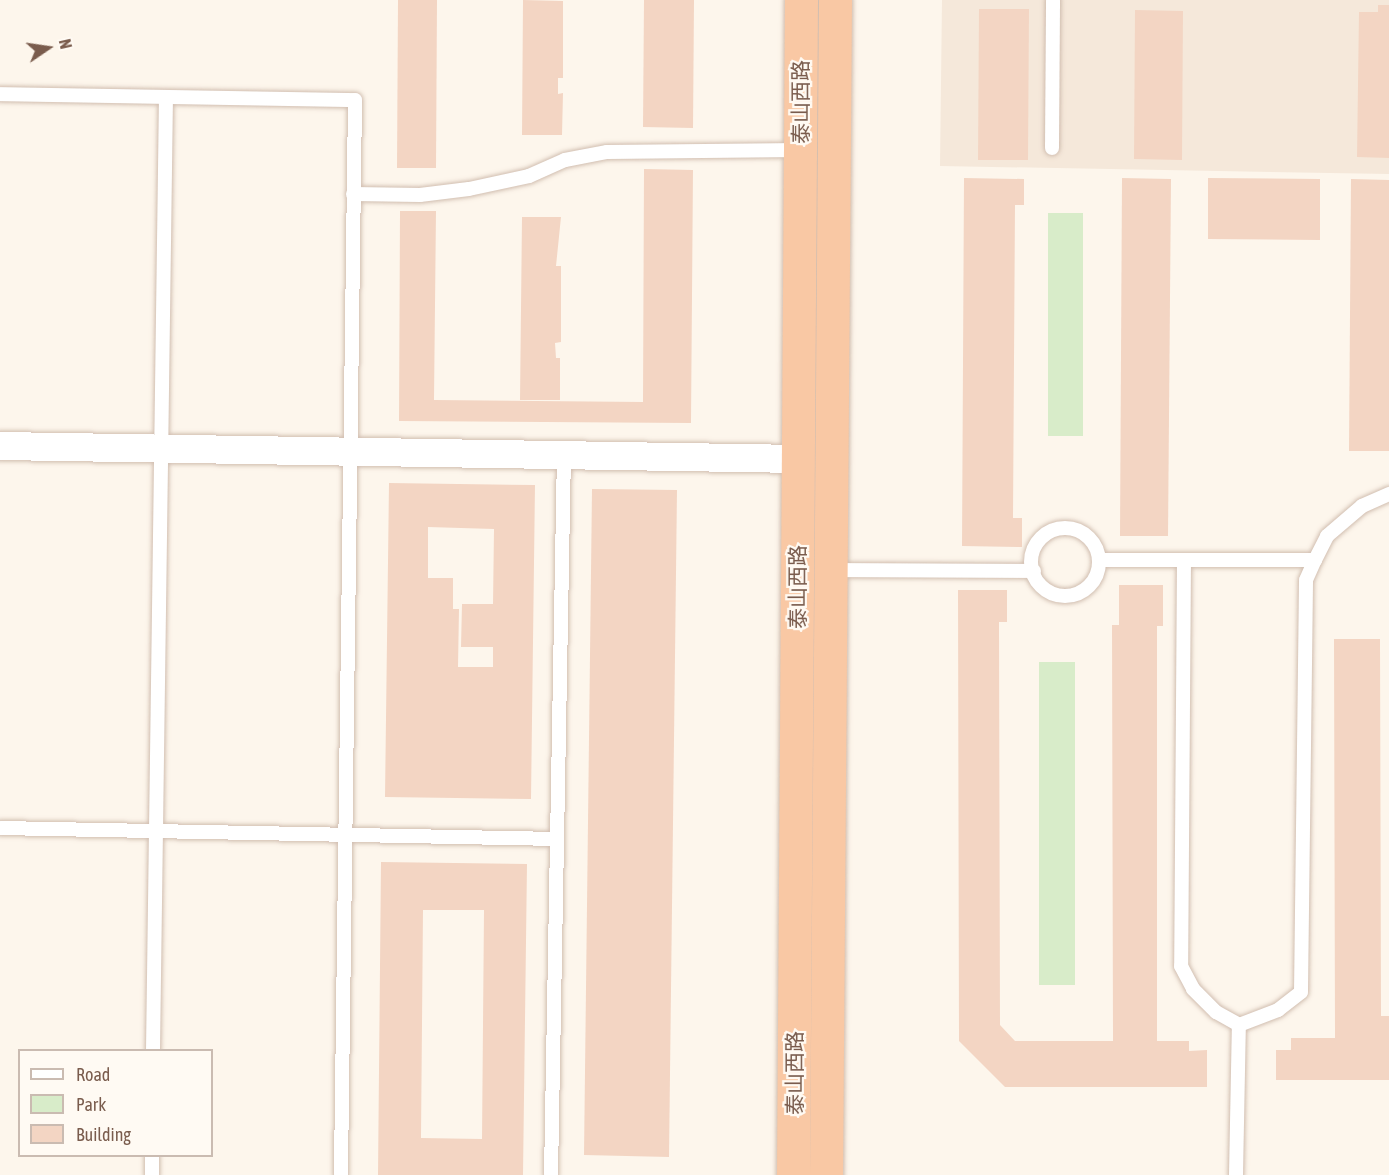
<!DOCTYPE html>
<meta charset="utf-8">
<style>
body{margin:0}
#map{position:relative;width:1389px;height:1175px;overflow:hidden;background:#fdf6ec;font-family:"Asap Condensed","Noto Sans SC",sans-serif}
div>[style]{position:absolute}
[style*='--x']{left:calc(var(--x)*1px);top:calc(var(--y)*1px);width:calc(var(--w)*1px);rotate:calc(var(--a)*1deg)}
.residential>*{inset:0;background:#f5e8da}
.green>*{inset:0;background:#d8ecc9}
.building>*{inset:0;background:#f3d5c3}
.roads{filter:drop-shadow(0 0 2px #d1beb0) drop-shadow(0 0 2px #d1beb0)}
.service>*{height:14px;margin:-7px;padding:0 7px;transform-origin:7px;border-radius:7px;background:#fff}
.service>.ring{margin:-7px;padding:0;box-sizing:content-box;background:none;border:14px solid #fff;border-radius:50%}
.minor>*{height:28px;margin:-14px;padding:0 14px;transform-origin:14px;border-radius:14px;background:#fff}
.trunk>*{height:33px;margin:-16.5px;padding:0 16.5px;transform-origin:16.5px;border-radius:16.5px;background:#f9c8a4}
span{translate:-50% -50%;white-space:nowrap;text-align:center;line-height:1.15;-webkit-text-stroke:4.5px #fffaf3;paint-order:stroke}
.street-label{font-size:21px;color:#7a5c4d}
.legend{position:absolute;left:18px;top:1049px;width:195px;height:108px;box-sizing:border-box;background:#fffaf3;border:2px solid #cabbb1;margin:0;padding:8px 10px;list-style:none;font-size:18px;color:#7a5c4d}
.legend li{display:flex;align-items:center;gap:12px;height:30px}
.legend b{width:30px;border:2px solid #cabbb1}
.north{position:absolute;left:18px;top:18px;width:60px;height:60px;-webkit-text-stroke:4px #fffaf3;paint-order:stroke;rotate:77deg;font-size:16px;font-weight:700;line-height:24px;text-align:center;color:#7a5c4d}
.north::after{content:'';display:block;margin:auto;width:21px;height:27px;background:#7a5c4d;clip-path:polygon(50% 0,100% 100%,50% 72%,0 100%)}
</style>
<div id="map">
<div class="residential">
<div style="clip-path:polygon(942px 0,1389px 0,1389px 174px,940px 166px)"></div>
</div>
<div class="green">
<div style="clip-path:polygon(1048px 213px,1083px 213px,1083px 436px,1048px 436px)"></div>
<div style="clip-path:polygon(1039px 662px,1075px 662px,1075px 985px,1039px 985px)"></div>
</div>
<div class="building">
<div style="clip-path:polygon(398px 0,437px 0,436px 168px,397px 168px)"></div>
<div style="clip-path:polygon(523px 0,563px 1px,563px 78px,558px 78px,558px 94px,563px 93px,562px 135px,522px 135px)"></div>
<div style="clip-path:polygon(644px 0,694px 0,693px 128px,643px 127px)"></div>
<div style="clip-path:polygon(1378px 5px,1389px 5px,1389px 158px,1357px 157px,1359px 12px,1378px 12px)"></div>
<div style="clip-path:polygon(979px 9px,1029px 9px,1028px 160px,978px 160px)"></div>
<div style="clip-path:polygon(1135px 10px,1183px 11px,1182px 160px,1134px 159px)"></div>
<div style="clip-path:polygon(644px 169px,693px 170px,691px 423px,399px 421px,400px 211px,436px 211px,434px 400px,643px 402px)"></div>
<div style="clip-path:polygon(964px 178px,1024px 179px,1024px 205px,1015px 205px,1013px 518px,1022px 518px,1022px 547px,962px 546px)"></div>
<div style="clip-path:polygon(1122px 178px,1171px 179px,1168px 536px,1120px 536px)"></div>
<div style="clip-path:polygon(1208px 178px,1320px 179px,1320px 240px,1208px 239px)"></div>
<div style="clip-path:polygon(1351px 179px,1389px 180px,1389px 451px,1349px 451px)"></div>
<div style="clip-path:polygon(522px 217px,561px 217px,556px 266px,561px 266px,561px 342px,555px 343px,556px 358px,560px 358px,560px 400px,520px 400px)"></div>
<div style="clip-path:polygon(evenodd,389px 483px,535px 485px,531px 799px,385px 797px,389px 483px,428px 527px,494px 529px,493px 604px,462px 604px,461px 647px,493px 647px,493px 667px,458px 667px,459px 609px,453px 609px,453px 578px,428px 578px,428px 527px)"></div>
<div style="clip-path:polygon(592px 489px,677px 490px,669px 1157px,584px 1155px)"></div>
<div style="clip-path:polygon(1119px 585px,1163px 585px,1163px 626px,1157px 626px,1157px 1041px,1189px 1041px,1189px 1051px,1207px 1050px,1207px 1087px,1005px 1087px,959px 1041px,958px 590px,1007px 590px,1007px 622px,999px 622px,1000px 1025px,1015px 1041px,1113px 1041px,1112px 625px,1119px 625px)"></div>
<div style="clip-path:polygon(1334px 639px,1380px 639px,1381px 1016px,1389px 1016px,1389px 1080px,1276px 1080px,1276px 1050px,1291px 1050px,1291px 1038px,1335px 1038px)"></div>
<div style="clip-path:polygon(evenodd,381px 862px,527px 864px,523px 1175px,378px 1175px,381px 862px,423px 910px,484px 910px,482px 1139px,421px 1138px,423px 910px)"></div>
</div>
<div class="roads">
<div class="service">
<div style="--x:0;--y:94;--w:355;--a:1"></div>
<div style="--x:355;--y:100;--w:1075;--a:90.75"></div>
<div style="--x:1052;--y:148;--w:148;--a:-89.6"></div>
<div style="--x:353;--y:194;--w:67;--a:0.9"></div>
<div style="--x:420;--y:195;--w:49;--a:-7"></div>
<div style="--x:469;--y:189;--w:61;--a:-12.2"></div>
<div style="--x:529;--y:176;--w:39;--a:-24"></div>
<div style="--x:565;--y:160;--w:43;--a:-10.8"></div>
<div style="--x:607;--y:152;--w:193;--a:-0.6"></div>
<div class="ring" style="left:1031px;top:528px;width:54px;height:54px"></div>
<div style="--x:1099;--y:560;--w:216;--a:0"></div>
<div style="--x:1315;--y:560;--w:27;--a:-63"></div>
<div style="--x:1327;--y:536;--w:46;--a:-40.6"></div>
<div style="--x:1362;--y:506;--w:30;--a:-24"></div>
<div style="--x:1184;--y:560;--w:406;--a:90.4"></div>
<div style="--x:1181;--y:966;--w:26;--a:62"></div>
<div style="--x:1193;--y:989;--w:33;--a:45"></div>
<div style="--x:1216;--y:1012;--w:26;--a:29"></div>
<div style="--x:1239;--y:1025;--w:42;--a:-21"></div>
<div style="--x:1278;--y:1010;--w:29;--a:-38"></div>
<div style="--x:1301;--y:992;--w:412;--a:-89.3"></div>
<div style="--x:1306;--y:580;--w:22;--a:-66"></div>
<div style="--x:830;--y:570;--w:204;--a:0.3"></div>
<div style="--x:0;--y:828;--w:557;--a:1.13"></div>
<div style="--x:153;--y:1050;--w:953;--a:-89.22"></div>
<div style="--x:152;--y:1175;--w:19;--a:-90"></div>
<div style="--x:551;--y:1175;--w:720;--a:-88.97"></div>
<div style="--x:1236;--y:1175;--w:150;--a:-88.9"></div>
</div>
<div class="minor">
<div style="--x:0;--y:446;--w:798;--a:0.93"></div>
</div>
<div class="trunk">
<div style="--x:793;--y:1175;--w:1175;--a:-89.61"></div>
<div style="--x:826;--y:1175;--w:1175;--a:-89.56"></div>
</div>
</div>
<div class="street-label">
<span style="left:800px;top:102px;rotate:-90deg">泰山西路</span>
<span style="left:797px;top:587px;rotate:-90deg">泰山西路</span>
<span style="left:794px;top:1073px;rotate:-90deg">泰山西路</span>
</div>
<ul class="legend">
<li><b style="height:8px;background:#fff"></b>Road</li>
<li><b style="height:16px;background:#d8ecc9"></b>Park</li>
<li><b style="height:16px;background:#f3d5c3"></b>Building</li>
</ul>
<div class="north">N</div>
</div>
